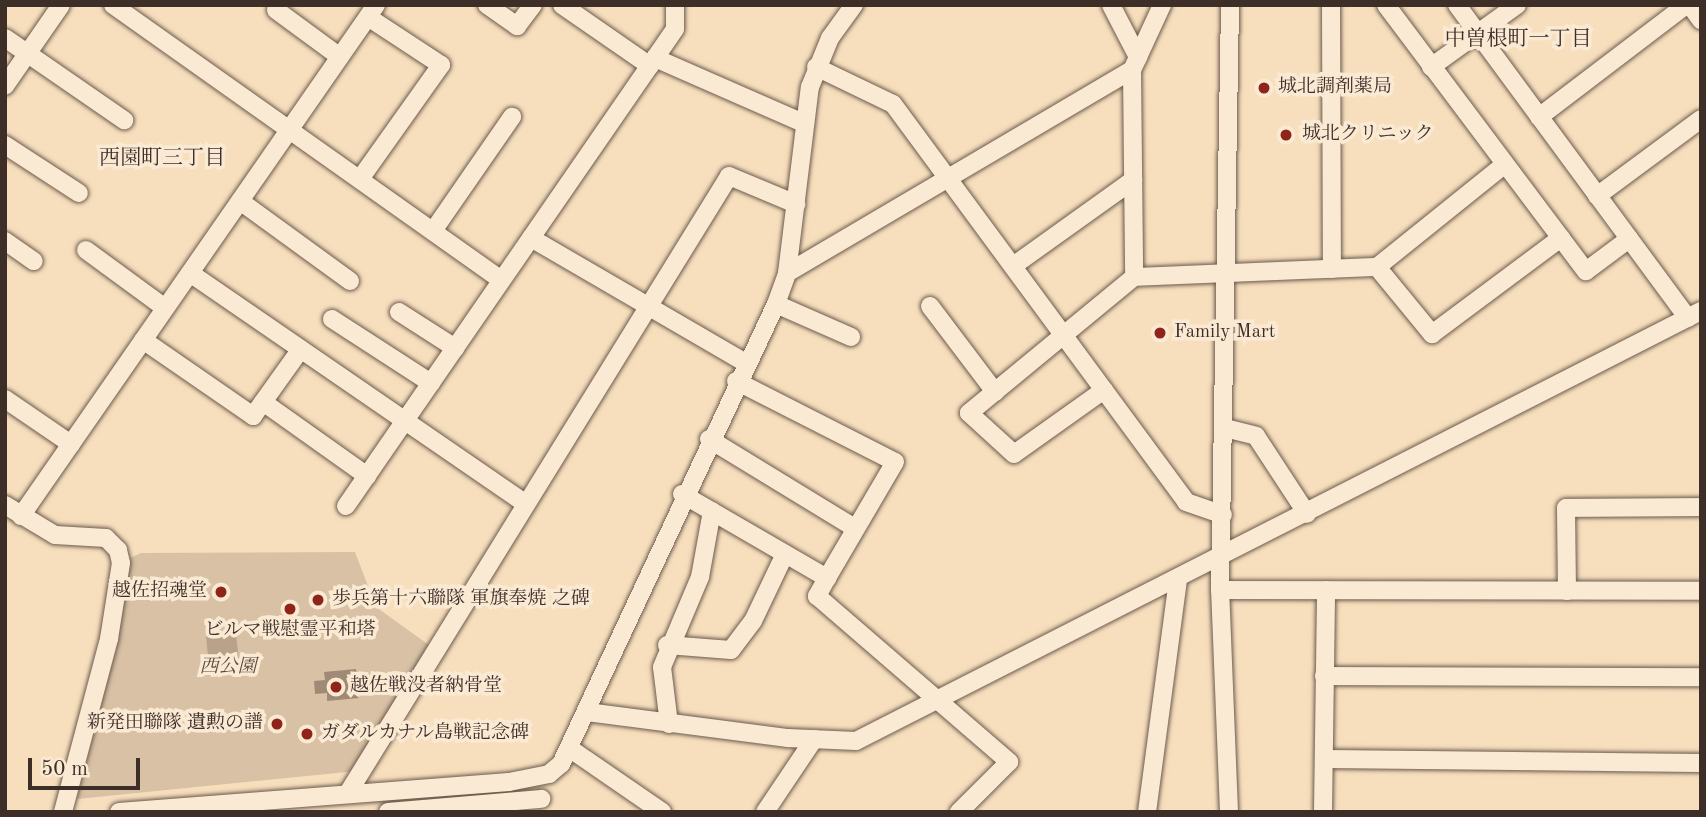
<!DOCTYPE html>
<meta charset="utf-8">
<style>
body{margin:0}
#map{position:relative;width:1706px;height:817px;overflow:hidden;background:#f7dfbd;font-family:"Old Standard TT","Noto Serif JP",serif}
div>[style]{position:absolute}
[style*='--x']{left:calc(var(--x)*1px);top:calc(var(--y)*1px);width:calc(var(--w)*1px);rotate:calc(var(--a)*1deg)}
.green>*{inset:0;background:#d8c1a4}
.water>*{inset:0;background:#b8a38a}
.building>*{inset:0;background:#9e8a75}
.roads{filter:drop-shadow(0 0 2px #6c5a4d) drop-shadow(0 0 2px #6c5a4d)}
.minor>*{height:18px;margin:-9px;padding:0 9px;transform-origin:9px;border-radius:9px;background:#faead4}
.dots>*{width:19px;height:19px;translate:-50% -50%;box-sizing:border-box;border:4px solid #faead4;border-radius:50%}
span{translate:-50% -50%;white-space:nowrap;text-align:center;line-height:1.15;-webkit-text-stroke:7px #faead4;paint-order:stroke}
.poi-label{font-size:19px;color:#3e2e28}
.left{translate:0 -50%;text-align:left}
.right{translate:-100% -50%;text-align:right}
.park-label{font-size:19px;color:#5d4b41;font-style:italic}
.neighbourhood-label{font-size:21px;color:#3e2e28}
.frame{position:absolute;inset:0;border:7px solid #3e2e28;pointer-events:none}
.scale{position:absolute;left:28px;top:758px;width:112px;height:32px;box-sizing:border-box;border:4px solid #3e2e28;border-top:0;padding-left:9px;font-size:21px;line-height:24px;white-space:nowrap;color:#3e2e28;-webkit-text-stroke:5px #faead4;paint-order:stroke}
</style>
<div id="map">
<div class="green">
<div style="clip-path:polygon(355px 552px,376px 607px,433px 648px,357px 771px,77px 799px,111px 662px,128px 559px,141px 553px)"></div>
</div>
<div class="water">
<div style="clip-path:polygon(236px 634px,239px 663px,209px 667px,206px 636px)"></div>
</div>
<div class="building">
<div style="clip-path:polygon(356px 669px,359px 698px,327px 701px,327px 693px,315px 694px,314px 681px,325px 680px,324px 672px)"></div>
</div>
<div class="roads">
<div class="minor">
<div style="--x:113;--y:5;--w:476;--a:35.3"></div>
<div style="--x:487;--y:5;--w:37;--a:35"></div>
<div style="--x:517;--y:26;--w:26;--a:-53"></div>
<div style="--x:562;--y:5;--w:107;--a:34.7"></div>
<div style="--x:1111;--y:5;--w:59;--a:62.6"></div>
<div style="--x:1331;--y:5;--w:264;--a:89.8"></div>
<div style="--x:1386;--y:5;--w:333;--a:53.1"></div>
<div style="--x:1586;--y:271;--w:54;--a:-36.7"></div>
<div style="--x:1457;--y:5;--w:389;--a:53.6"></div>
<div style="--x:1690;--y:5;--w:19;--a:54"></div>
<div style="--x:276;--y:10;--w:79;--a:36.3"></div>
<div style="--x:5;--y:38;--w:145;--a:34.6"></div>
<div style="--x:655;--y:58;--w:162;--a:23.7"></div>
<div style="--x:816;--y:67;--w:85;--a:25.7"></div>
<div style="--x:893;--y:104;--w:494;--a:53.6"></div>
<div style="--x:1186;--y:502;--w:39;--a:19"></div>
<div style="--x:1431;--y:67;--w:106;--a:-35.8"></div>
<div style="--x:1132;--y:70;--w:207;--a:89.4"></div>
<div style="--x:5;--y:86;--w:98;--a:-55.3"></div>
<div style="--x:1539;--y:117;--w:185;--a:-37.3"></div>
<div style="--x:5;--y:145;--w:88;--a:33"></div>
<div style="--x:360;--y:179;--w:140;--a:-54.6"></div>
<div style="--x:441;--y:65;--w:87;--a:-146.7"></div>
<div style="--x:1597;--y:196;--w:129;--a:-36.5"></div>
<div style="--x:240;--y:201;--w:136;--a:36"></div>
<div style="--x:433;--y:231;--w:139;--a:-55.3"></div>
<div style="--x:531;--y:238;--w:246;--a:30.2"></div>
<div style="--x:5;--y:241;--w:35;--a:35"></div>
<div style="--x:86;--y:250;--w:98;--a:36.3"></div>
<div style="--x:1013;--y:266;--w:148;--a:-35.6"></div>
<div style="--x:1377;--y:267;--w:164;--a:-38.8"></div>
<div style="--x:190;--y:273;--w:406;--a:34.5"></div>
<div style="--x:787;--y:273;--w:400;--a:-30.5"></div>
<div style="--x:1132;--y:70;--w:72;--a:-65.2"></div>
<div style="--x:776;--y:304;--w:82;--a:23.7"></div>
<div style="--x:930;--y:306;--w:108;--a:52.9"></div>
<div style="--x:399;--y:312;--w:67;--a:32.7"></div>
<div style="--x:332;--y:319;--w:118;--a:32.9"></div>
<div style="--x:143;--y:340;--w:134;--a:34.6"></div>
<div style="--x:253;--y:416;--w:82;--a:-54.4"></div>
<div style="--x:736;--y:381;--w:178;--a:27"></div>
<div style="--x:895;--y:462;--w:134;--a:120.4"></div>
<div style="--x:1104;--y:390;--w:110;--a:144.6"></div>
<div style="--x:1014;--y:454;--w:61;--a:-137.7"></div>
<div style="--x:969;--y:413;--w:214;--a:-39.5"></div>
<div style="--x:1134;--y:277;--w:243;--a:-2.4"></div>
<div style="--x:1377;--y:267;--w:87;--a:50.6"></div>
<div style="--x:1432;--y:334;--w:161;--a:-36.7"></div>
<div style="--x:5;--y:399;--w:80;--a:34.3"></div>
<div style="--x:263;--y:402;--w:128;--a:35.4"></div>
<div style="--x:1225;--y:428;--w:32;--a:14"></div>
<div style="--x:1256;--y:436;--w:93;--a:56.8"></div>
<div style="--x:709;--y:439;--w:171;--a:31.4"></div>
<div style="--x:682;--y:494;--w:168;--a:30.1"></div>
<div style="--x:827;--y:578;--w:21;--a:119"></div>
<div style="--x:817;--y:596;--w:254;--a:40.8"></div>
<div style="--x:1009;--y:762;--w:71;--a:135"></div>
<div style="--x:5;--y:505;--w:58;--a:31"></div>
<div style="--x:55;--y:535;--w:51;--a:3.4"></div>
<div style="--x:106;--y:538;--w:17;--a:45"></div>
<div style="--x:118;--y:550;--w:13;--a:77"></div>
<div style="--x:121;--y:563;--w:77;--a:99"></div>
<div style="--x:109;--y:639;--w:179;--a:104.9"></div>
<div style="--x:346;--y:506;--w:579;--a:-55.4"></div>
<div style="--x:675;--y:29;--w:24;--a:-90"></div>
<div style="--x:21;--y:516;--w:622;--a:-55.21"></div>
<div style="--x:1220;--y:590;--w:481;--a:0.1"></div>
<div style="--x:1567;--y:591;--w:83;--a:-90.7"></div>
<div style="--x:1566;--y:508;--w:135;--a:-0.4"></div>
<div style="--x:667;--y:645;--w:64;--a:4.5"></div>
<div style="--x:731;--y:650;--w:36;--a:-53"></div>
<div style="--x:753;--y:621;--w:74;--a:-64.5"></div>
<div style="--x:1324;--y:676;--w:377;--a:0.2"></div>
<div style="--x:587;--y:712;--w:203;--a:7.4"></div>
<div style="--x:788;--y:738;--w:68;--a:2.5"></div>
<div style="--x:856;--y:741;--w:948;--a:-26.97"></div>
<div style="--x:669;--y:724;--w:57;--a:-97"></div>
<div style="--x:662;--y:667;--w:98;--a:-67.1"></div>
<div style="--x:700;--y:577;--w:67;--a:-79.7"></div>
<div style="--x:569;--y:748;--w:113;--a:34.5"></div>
<div style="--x:1324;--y:759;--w:377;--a:0.6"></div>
<div style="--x:348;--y:793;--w:725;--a:-58.3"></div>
<div style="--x:729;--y:176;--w:73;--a:22.7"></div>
<div style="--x:119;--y:812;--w:391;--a:-4.4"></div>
<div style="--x:509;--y:782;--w:41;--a:-11.3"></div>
<div style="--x:549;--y:774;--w:16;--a:-40"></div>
<div style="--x:561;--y:764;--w:508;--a:-64.95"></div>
<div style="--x:776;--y:304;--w:33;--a:-70"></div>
<div style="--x:787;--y:273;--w:187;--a:-83"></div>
<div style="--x:810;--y:87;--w:53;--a:-67.8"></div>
<div style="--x:830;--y:38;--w:41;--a:-54"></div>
<div style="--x:388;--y:812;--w:154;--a:-4.9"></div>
<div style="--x:765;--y:812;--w:88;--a:-56.1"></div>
<div style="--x:1147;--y:812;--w:235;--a:-82.4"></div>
<div style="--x:1229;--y:812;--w:222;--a:-92.3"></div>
<div style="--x:1220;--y:590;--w:585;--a:-89.02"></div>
<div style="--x:1323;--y:812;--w:222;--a:-89.2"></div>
</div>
</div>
<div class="dots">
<div style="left:1264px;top:88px;background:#8f2418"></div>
<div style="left:1286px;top:135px;background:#8f2418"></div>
<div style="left:1160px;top:333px;background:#8f2418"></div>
<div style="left:221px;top:592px;background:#8f2418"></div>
<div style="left:318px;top:600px;background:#8f2418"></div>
<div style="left:290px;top:609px;background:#8f2418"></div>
<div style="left:336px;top:687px;background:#8f2418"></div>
<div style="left:277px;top:724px;background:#8f2418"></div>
<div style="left:307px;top:734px;background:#8f2418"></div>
</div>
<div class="poi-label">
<span class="left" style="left:1278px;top:88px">城北調剤薬局</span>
<span class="left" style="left:1302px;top:135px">城北クリニック</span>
<span class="left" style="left:1174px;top:333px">Family Mart</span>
<span class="right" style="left:207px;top:592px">越佐招魂堂</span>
<span class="left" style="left:332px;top:600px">歩兵第十六聯隊 軍旗奉焼 之碑</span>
<span style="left:290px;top:631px">ビルマ戦慰霊平和塔</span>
<span class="left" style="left:350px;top:687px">越佐戦没者納骨堂</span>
<span class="right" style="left:263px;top:724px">新発田聯隊 遺勲の譜</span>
<span class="left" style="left:321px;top:734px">ガダルカナル島戦記念碑</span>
</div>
<div class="park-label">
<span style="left:228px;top:668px">西公園</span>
</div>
<div class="neighbourhood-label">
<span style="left:1518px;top:40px">中曽根町一丁目</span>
<span style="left:162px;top:159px">西園町三丁目</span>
</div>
<div class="frame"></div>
<div class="scale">50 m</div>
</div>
